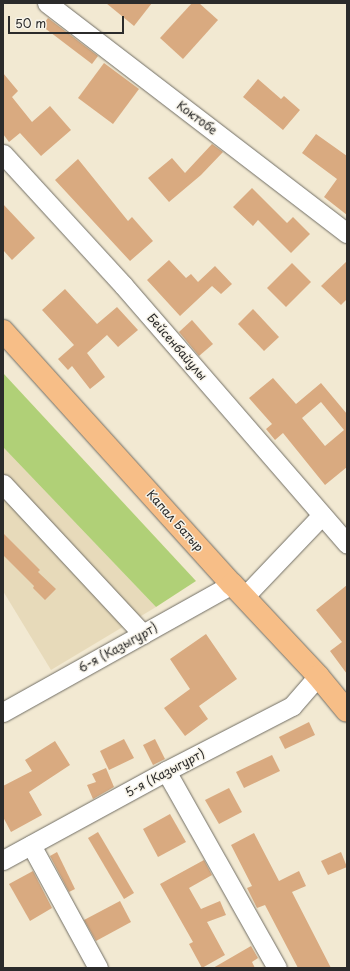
<!DOCTYPE html>
<meta charset="utf-8">
<style>
body{margin:0}
#map{position:relative;width:350px;height:971px;overflow:hidden;background:#f2e9d2;font-family:"Playpen Sans",sans-serif}
div>[style]{position:absolute}
[style*='--x']{left:calc(var(--x)*1px);top:calc(var(--y)*1px);width:calc(var(--w)*1px);rotate:calc(var(--a)*1deg)}
.built>*{inset:0;background:#e7daba}
.green>*{inset:0;background:#b0d077}
.building>*{inset:0;background:#d9aa80}
.roads{filter:drop-shadow(0 0 1px #716e65) drop-shadow(0 0 1px #716e65)}
.minor>*{height:19px;margin:-9.5px;padding:0 9.5px;transform-origin:9.5px;border-radius:9.5px;background:#fff}
.major>*{height:22px;margin:-11px;padding:0 11px;transform-origin:11px;border-radius:11px;background:#f7be87}
span{translate:-50% -50%;white-space:nowrap;text-align:center;line-height:1.15;-webkit-text-stroke:3px #f7f3e8;paint-order:stroke}
.street-label{font-size:12px;color:#2b2b2b}
.frame{position:absolute;inset:0;border:4px solid #2b2b2b;pointer-events:none}
.scale{position:absolute;left:8px;top:16px;width:116px;height:18px;box-sizing:border-box;border:2px solid #2b2b2b;border-top:0;padding-left:5px;font-size:12px;line-height:14px;white-space:nowrap;color:#2b2b2b;-webkit-text-stroke:3px #f7f3e8;paint-order:stroke}
</style>
<div id="map">
<div class="built">
<div style="clip-path:polygon(3px 447px,156px 607px,51px 670px,3px 591px)"></div>
</div>
<div class="green">
<div style="clip-path:polygon(3px 373px,196px 581px,156px 607px,3px 447px)"></div>
</div>
<div class="building">
<div style="clip-path:polygon(106px 3px,152px 3px,134px 26px)"></div>
<div style="clip-path:polygon(192px 3px,199px 3px,218px 20px,183px 59px,160px 38px)"></div>
<div style="clip-path:polygon(48px 18px,98px 56px,92px 64px,42px 26px)"></div>
<div style="clip-path:polygon(104px 63px,139px 89px,113px 124px,78px 98px)"></div>
<div style="clip-path:polygon(3px 73px,18px 91px,12px 97px,32px 122px,50px 106px,71px 130px,41px 156px,20px 133px,9px 142px,3px 134px)"></div>
<div style="clip-path:polygon(258px 79px,281px 99px,284px 96px,300px 110px,283px 130px,243px 97px)"></div>
<div style="clip-path:polygon(316px 134px,347px 156px,347px 215px,324px 197px,337px 179px,302px 153px)"></div>
<div style="clip-path:polygon(212px 144px,223px 152px,201px 175px,169px 202px,148px 178px,172px 158px,185px 173px)"></div>
<div style="clip-path:polygon(78px 159px,128px 221px,132px 217px,153px 241px,130px 261px,55px 180px)"></div>
<div style="clip-path:polygon(252px 188px,287px 223px,293px 217px,310px 234px,291px 253px,258px 220px,253px 226px,233px 207px)"></div>
<div style="clip-path:polygon(3px 204px,35px 238px,12px 260px,3px 250px)"></div>
<div style="clip-path:polygon(169px 260px,186px 278px,191px 274px,198px 282px,215px 266px,232px 284px,221px 294px,212px 286px,180px 316px,147px 280px)"></div>
<div style="clip-path:polygon(347px 261px,347px 299px,341px 305px,321px 286px)"></div>
<div style="clip-path:polygon(292px 263px,311px 282px,286px 307px,267px 288px)"></div>
<div style="clip-path:polygon(65px 289px,97px 324px,117px 307px,138px 330px,118px 347px,107px 335px,87px 353px,105px 377px,90px 389px,72px 366px,68px 370px,58px 359px,74px 345px,42px 310px)"></div>
<div style="clip-path:polygon(253px 309px,279px 337px,264px 351px,238px 324px)"></div>
<div style="clip-path:polygon(192px 320px,213px 344px,199px 356px,179px 332px)"></div>
<div style="clip-path:polygon(evenodd,273px 378px,296px 404px,321px 383px,347px 414px,347px 467px,325px 485px,283px 433px,275px 440px,266px 429px,272px 424px,249px 398px,273px 378px,321px 402px,344px 430px,325px 446px,302px 418px,321px 402px)"></div>
<div style="clip-path:polygon(3px 533px,40px 570px,38px 572px,56px 589px,45px 600px,33px 588px,34px 586px,3px 555px)"></div>
<div style="clip-path:polygon(347px 585px,347px 674px,330px 651px,342px 642px,316px 610px)"></div>
<div style="clip-path:polygon(206px 634px,237px 679px,199px 706px,208px 719px,185px 736px,164px 708px,190px 689px,170px 659px)"></div>
<div style="clip-path:polygon(309px 722px,315px 735px,285px 749px,279px 737px)"></div>
<div style="clip-path:polygon(124px 739px,134px 758px,109px 770px,100px 751px)"></div>
<div style="clip-path:polygon(155px 739px,165px 759px,153px 765px,143px 745px)"></div>
<div style="clip-path:polygon(55px 741px,70px 765px,29px 792px,42px 815px,11px 832px,3px 817px,3px 786px,32px 771px,25px 760px)"></div>
<div style="clip-path:polygon(272px 755px,280px 771px,244px 788px,236px 772px)"></div>
<div style="clip-path:polygon(106px 768px,114px 787px,93px 799px,87px 785px,96px 782px,92px 774px)"></div>
<div style="clip-path:polygon(229px 788px,242px 812px,219px 824px,205px 800px)"></div>
<div style="clip-path:polygon(170px 814px,186px 842px,158px 857px,143px 829px)"></div>
<div style="clip-path:polygon(98px 832px,134px 893px,124px 899px,88px 838px)"></div>
<div style="clip-path:polygon(254px 833px,279px 881px,299px 871px,306px 886px,292px 892px,331px 968px,298px 968px,265px 905px,257px 908px,247px 888px,252px 886px,231px 845px)"></div>
<div style="clip-path:polygon(57px 852px,75px 889px,69px 892px,50px 856px)"></div>
<div style="clip-path:polygon(341px 852px,347px 867px,328px 875px,321px 861px)"></div>
<div style="clip-path:polygon(204px 860px,212px 875px,189px 888px,201px 909px,220px 901px,226px 915px,207px 922px,225px 955px,202px 968px,189px 944px,193px 942px,160px 884px)"></div>
<div style="clip-path:polygon(33px 871px,52px 908px,30px 921px,9px 884px)"></div>
<div style="clip-path:polygon(120px 901px,131px 922px,96px 941px,84px 920px)"></div>
<div style="clip-path:polygon(251px 946px,258px 958px,252px 962px,255px 968px,213px 968px)"></div>
</div>
<div class="roads">
<div class="minor">
<div style="--x:47;--y:3;--w:378;--a:37.5"></div>
<div style="--x:3;--y:154;--w:178;--a:47.5"></div>
<div style="--x:123;--y:285;--w:342;--a:49.1"></div>
<div style="--x:3;--y:484;--w:205;--a:47"></div>
<div style="--x:244;--y:597;--w:113;--a:-46.4"></div>
<div style="--x:3;--y:712;--w:262;--a:-29.2"></div>
<div style="--x:166;--y:771;--w:226;--a:60.6"></div>
<div style="--x:31;--y:845;--w:140;--a:61.4"></div>
<div style="--x:3;--y:860;--w:186;--a:-28.6"></div>
<div style="--x:166;--y:771;--w:142;--a:-27.3"></div>
<div style="--x:292;--y:706;--w:40;--a:-49"></div>
</div>
<div class="major">
<div style="--x:3;--y:331;--w:341;--a:47.9"></div>
<div style="--x:232;--y:584;--w:126;--a:46.9"></div>
<div style="--x:318;--y:676;--w:45;--a:50.4"></div>
</div>
</div>
<div class="street-label">
<span style="left:197px;top:118px;rotate:37deg">Коктобе</span>
<span style="left:177px;top:347px;rotate:49deg">Бейсенбайулы</span>
<span style="left:175px;top:521px;rotate:48deg">Капал Батыр</span>
<span style="left:118px;top:648px;rotate:-29deg">6-я (Казыгурт)</span>
<span style="left:165px;top:773px;rotate:-28deg">5-я (Казыгурт)</span>
</div>
<div class="frame"></div>
<div class="scale">50 m</div>
</div>
